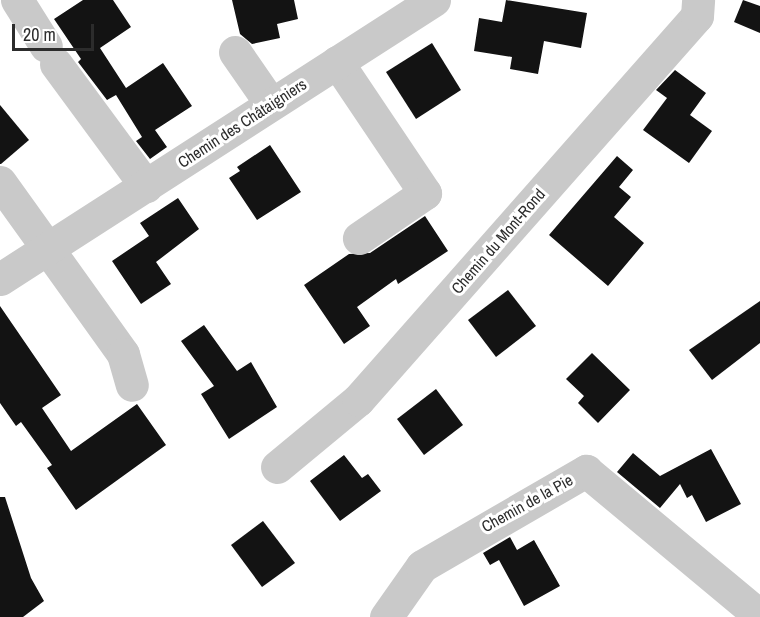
<!DOCTYPE html>
<meta charset="utf-8">
<style>
body{margin:0}
#map{position:relative;width:760px;height:617px;overflow:hidden;background:#fff;font-family:"Archivo Narrow",sans-serif}
div>[style]{position:absolute}
[style*='--x']{left:calc(var(--x)*1px);top:calc(var(--y)*1px);width:calc(var(--w)*1px);rotate:calc(var(--a)*1deg)}
.building>*{inset:0;background:#131313}
.minor>*{height:33px;margin:-16.5px;padding:0 16.5px;transform-origin:16.5px;border-radius:16.5px;background:#c9c9c9}
span{translate:-50% -50%;white-space:nowrap;text-align:center;line-height:1.15;-webkit-text-stroke:6px #fff;paint-order:stroke}
.street-label{font-size:16px;color:#2c2c2c}
.scale{position:absolute;left:12px;top:24px;width:82px;height:27px;box-sizing:border-box;border:3px solid #2c2c2c;border-top:0;padding-left:8px;font-size:18px;line-height:21px;white-space:nowrap;color:#2c2c2c;-webkit-text-stroke:4px #fff;paint-order:stroke}
</style>
<div id="map">
<div class="building">
<div style="clip-path:polygon(83px 0,113px 0,131px 27px,100px 48px,126px 88px,163px 63px,192px 106px,155px 130px,167px 147px,150px 159px,136px 141px,142px 137px,116px 95px,107px 100px,78px 62px,81px 59px,54px 19px)"></div>
<div style="clip-path:polygon(232px 0,294px 0,298px 19px,277px 24px,280px 38px,252px 44px,240px 34px)"></div>
<div style="clip-path:polygon(506px 0,587px 13px,581px 48px,544px 41px,538px 74px,510px 69px,512px 57px,474px 51px,479px 18px,502px 22px)"></div>
<div style="clip-path:polygon(743px 0,760px 6px,760px 33px,734px 22px)"></div>
<div style="clip-path:polygon(432px 43px,461px 90px,416px 119px,386px 72px)"></div>
<div style="clip-path:polygon(675px 70px,706px 93px,690px 115px,712px 131px,689px 163px,643px 130px,667px 98px,656px 90px)"></div>
<div style="clip-path:polygon(0 105px,29px 140px,1px 164px,0 164px)"></div>
<div style="clip-path:polygon(270px 145px,301px 192px,257px 220px,229px 178px,240px 171px,237px 167px)"></div>
<div style="clip-path:polygon(617px 156px,633px 170px,619px 187px,631px 197px,614px 217px,644px 243px,608px 286px,549px 235px)"></div>
<div style="clip-path:polygon(178px 198px,199px 229px,156px 262px,171px 284px,141px 304px,112px 261px,149px 236px,140px 223px)"></div>
<div style="clip-path:polygon(425px 216px,448px 251px,398px 284px,396px 279px,357px 307px,370px 326px,344px 344px,304px 285px,349px 254px,370px 253px)"></div>
<div style="clip-path:polygon(508px 290px,536px 326px,496px 357px,468px 320px)"></div>
<div style="clip-path:polygon(760px 301px,760px 343px,712px 380px,689px 350px)"></div>
<div style="clip-path:polygon(0 306px,61px 395px,42px 408px,71px 451px,137px 404px,166px 445px,76px 510px,47px 468px,52px 465px,21px 422px,16px 426px,0 403px)"></div>
<div style="clip-path:polygon(204px 325px,237px 371px,251px 362px,277px 407px,229px 439px,201px 394px,214px 386px,181px 341px)"></div>
<div style="clip-path:polygon(592px 353px,630px 390px,598px 423px,578px 403px,584px 396px,566px 379px)"></div>
<div style="clip-path:polygon(436px 389px,463px 425px,424px 455px,397px 419px)"></div>
<div style="clip-path:polygon(711px 449px,741px 504px,706px 522px,692px 495px,687px 498px,680px 484px,660px 508px,617px 472px,633px 453px,660px 476px)"></div>
<div style="clip-path:polygon(344px 455px,362px 478px,368px 474px,381px 491px,340px 521px,310px 481px)"></div>
<div style="clip-path:polygon(0 497px,5px 497px,31px 578px,44px 601px,23px 617px,0 617px)"></div>
<div style="clip-path:polygon(263px 521px,295px 563px,262px 587px,231px 545px)"></div>
<div style="clip-path:polygon(510px 537px,517px 550px,534px 540px,560px 586px,524px 606px,499px 560px,490px 565px,483px 553px)"></div>
</div>
<div class="minor">
<div style="--x:17;--y:0;--w:54;--a:57.8"></div>
<div style="--x:235;--y:52;--w:63;--a:55.3"></div>
<div style="--x:337;--y:62;--w:158;--a:56.1"></div>
<div style="--x:425;--y:193;--w:80;--a:145.7"></div>
<div style="--x:56;--y:64;--w:152;--a:53.6"></div>
<div style="--x:0;--y:182;--w:211;--a:54.4"></div>
<div style="--x:123;--y:354;--w:32;--a:74"></div>
<div style="--x:0;--y:279;--w:516;--a:-32.74"></div>
<div style="--x:277;--y:467;--w:105;--a:-39.6"></div>
<div style="--x:358;--y:400;--w:512;--a:-48.56"></div>
<div style="--x:697;--y:16;--w:16;--a:-86"></div>
<div style="--x:386;--y:617;--w:62;--a:-54.8"></div>
<div style="--x:422;--y:566;--w:190;--a:-30.1"></div>
<div style="--x:586;--y:471;--w:226;--a:39.8"></div>
</div>
<div class="street-label">
<span style="left:242px;top:123px;rotate:-33deg">Chemin des Châtaigniers</span>
<span style="left:498px;top:241px;rotate:-49deg">Chemin du Mont-Rond</span>
<span style="left:527px;top:503px;rotate:-29deg">Chemin de la Pie</span>
</div>
<div class="scale">20 m</div>
</div>
